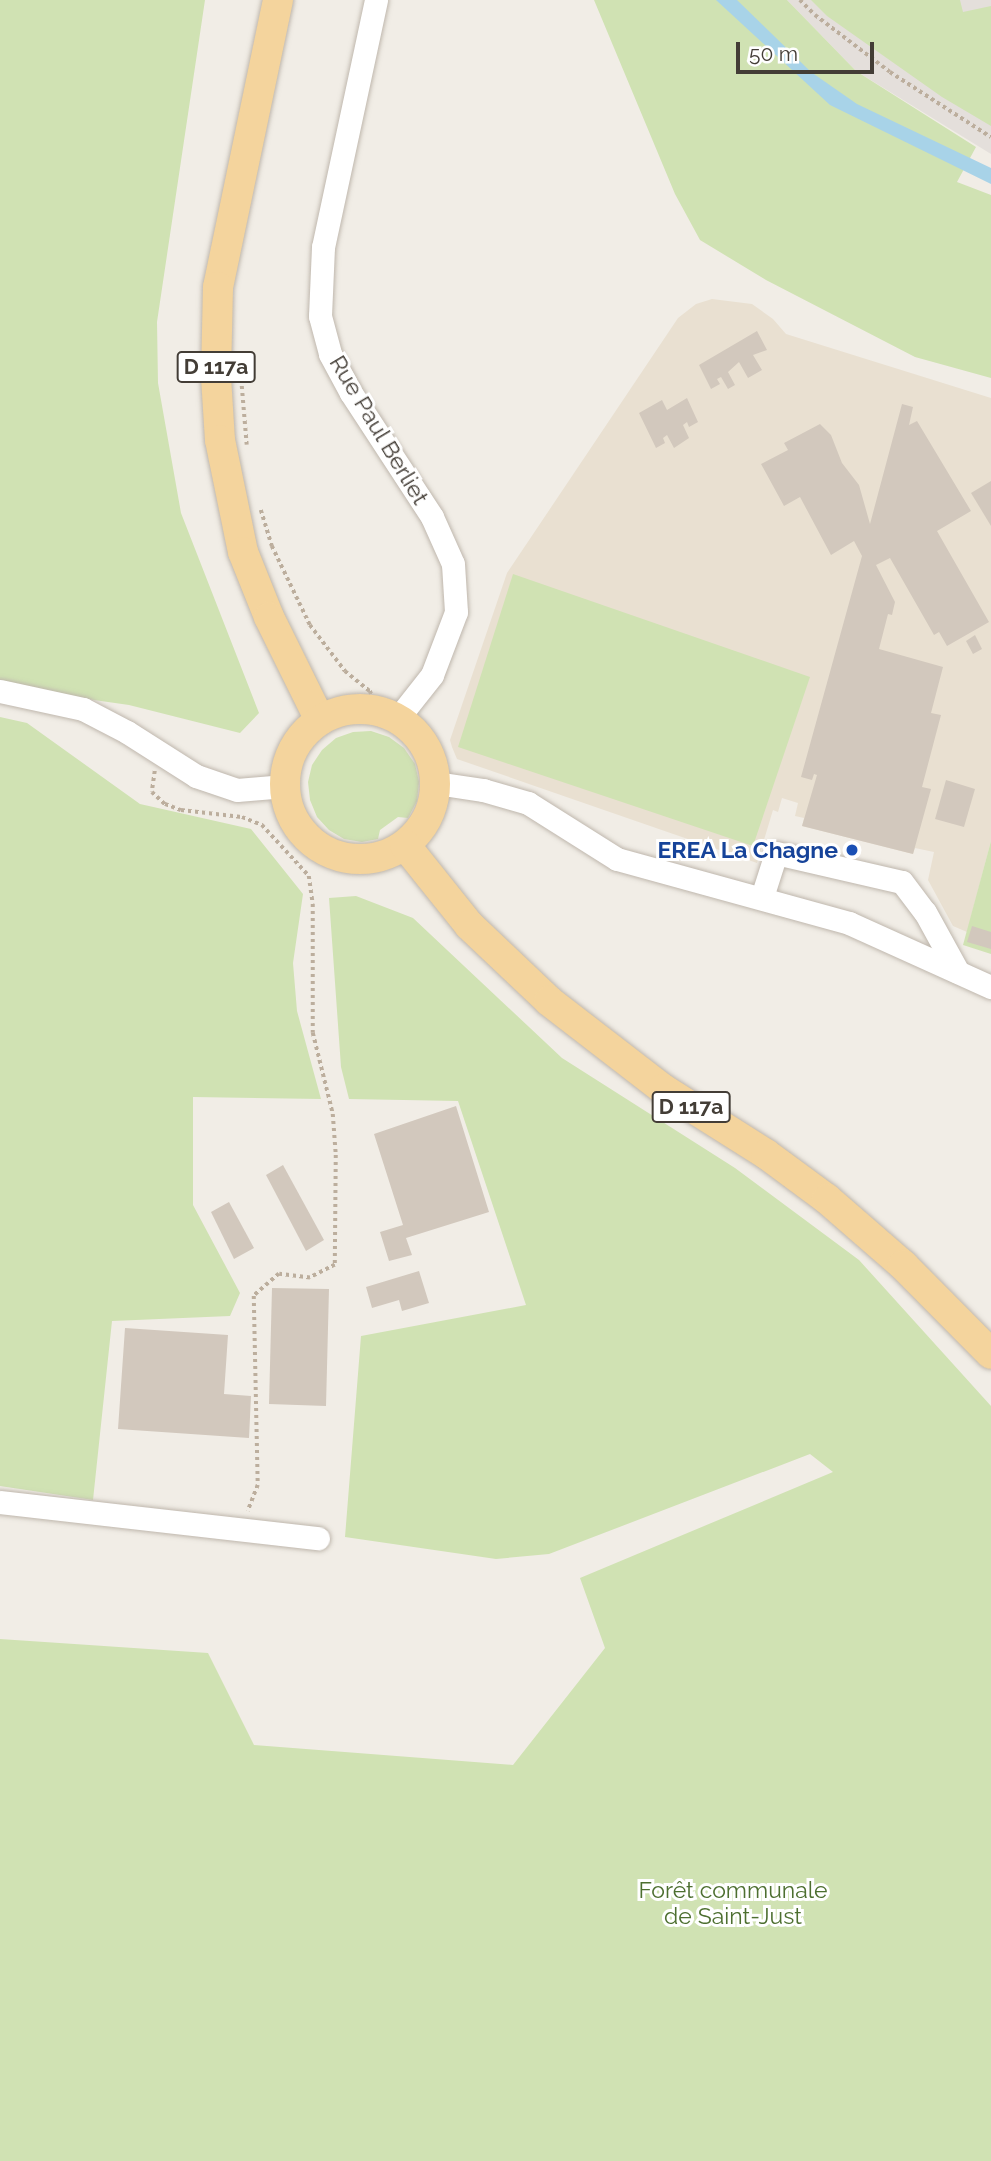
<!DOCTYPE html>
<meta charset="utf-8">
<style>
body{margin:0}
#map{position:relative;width:991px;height:2161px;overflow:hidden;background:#f1ede6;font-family:Raleway,sans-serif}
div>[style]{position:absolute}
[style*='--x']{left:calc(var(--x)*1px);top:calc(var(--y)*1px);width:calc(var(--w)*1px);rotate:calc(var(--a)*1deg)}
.industrial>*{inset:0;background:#e4dfdb}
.education>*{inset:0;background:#e9e0d1}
.green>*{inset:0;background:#d0e2b3}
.water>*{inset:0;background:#a8d3e8}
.building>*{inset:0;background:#d2c8bd}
.path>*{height:3.5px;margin-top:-1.75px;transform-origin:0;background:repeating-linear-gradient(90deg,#bcae9d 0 3.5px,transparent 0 7px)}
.roads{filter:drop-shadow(0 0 2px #bfb7ad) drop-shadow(0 0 2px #bfb7ad)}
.minor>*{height:23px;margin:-11.5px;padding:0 11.5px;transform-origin:11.5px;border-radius:11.5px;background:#fff}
.major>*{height:30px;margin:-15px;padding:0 15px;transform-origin:15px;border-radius:15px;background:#f4d49d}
.major>.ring{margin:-15px;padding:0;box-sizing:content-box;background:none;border:30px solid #f4d49d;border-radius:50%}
.dots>*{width:19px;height:19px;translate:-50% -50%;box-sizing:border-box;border:4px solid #fff;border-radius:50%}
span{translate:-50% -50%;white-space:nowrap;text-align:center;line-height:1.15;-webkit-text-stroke:6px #fff;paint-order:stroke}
.shield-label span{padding:2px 5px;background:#fff;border:2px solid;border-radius:5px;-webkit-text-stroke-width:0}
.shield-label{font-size:21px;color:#433d36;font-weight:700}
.street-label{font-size:23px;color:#433d36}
.transit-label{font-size:23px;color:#164399;font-weight:700}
.right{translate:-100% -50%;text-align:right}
.park-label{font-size:23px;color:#4d6f30}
.scale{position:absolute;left:736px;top:42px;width:138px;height:32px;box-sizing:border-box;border:4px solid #433d36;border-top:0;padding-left:9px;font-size:21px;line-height:24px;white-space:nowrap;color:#433d36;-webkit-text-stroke:5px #fff;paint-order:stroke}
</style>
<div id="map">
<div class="industrial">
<div style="clip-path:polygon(787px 0,991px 0,991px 154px,856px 71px)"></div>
</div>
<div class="education">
<div style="clip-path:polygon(712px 299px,752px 304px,773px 319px,786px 334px,991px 398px,991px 841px,967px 932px,953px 926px,928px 880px,934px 852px,915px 848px,913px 854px,802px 826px,804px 818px,795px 816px,798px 803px,782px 798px,778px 812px,773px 810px,757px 863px,457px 759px,452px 747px,450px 740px,507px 573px,678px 318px,696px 304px)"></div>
</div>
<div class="green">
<div style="clip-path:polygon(0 0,205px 0,157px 322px,158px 383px,181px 513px,259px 713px,240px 733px,129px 705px,73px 697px,0 680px)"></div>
<div style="clip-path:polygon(594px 0,787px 0,856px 71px,976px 147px,957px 182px,991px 195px,991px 378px,915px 357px,766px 280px,700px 240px,675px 194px)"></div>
<div style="clip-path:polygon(811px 0,960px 0,963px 12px,991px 6px,991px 126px,942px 97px,827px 16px)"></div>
<div style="clip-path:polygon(513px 574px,810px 677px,753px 846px,458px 747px)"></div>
<div style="clip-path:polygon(0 717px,27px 723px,140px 804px,251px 829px,303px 894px,293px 963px,297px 1011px,321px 1099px,193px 1097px,193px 1205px,240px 1293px,230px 1316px,112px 1321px,93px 1500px,0 1486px)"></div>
<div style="clip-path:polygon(371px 731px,389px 737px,404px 748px,415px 764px,419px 782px,417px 801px,408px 818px,398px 817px,380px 830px,378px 839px,362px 842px,344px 839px,329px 830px,317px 817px,310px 800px,308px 782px,312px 765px,322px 750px,336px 738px,353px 732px)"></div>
<div style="clip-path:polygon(991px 841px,991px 954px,963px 945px)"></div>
<div style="clip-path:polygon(356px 896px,413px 918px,562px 1058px,735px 1168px,859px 1260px,991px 1406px,991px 2161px,0 2161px,0 1639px,208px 1653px,254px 1745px,513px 1765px,605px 1648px,580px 1578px,833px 1472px,810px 1454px,549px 1554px,496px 1559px,345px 1537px,361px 1336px,526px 1305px,458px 1101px,349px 1099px,341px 1067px,329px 898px)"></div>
</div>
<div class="water">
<div style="clip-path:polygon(716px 0,737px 0,811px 72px,857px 104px,991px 168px,991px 184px,830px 105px)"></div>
</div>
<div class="building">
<div style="clip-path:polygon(757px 331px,767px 350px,753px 355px,762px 370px,748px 378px,739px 362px,728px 372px,735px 385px,728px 389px,721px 377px,717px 379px,720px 384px,711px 389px,699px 365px)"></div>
<div style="clip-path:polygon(687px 398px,698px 422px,689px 427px,687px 422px,683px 425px,689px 438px,674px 448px,667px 435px,663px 438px,665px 443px,656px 448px,639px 413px,662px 400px,667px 410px)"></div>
<div style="clip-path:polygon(902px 404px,913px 407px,909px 425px,917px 421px,971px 511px,937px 531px,989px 622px,947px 646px,939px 632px,934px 635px,890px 558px,876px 565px,895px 602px,892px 615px,888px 614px,879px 649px,943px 667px,931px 713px,941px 715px,922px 787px,931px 789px,913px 854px,802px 826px,817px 775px,814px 774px,812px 780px,801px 777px,862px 556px,854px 541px,831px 555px,800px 497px,784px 506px,761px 464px,788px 450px,784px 443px,820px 424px,831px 435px,842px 463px,859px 485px,870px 524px)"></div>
<div style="clip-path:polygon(991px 481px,991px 526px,971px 493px)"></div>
<div style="clip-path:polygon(975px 635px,982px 649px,973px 654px,966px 641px)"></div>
<div style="clip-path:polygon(946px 780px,975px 789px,964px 827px,935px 819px)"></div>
<div style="clip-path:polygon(972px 926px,991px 932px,991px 949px,967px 942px)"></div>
<div style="clip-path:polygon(456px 1106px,489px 1212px,406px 1238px,412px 1255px,389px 1261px,380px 1232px,403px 1225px,374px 1134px)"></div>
<div style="clip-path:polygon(283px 1165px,324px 1240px,306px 1251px,266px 1175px)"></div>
<div style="clip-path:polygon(229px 1202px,254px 1248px,234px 1259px,211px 1212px)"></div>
<div style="clip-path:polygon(419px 1271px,429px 1303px,402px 1311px,399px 1300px,372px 1308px,366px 1287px)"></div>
<div style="clip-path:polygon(272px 1288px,329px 1289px,326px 1406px,269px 1404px)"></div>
<div style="clip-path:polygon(125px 1328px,228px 1335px,224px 1394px,251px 1396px,249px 1438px,118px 1429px)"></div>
</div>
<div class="path">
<div style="--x:800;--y:0;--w:21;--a:45"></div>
<div style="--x:815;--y:15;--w:94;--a:37.2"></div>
<div style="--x:890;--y:72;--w:120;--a:32.8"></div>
<div style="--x:242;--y:386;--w:59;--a:85.2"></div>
<div style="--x:261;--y:510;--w:38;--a:73"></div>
<div style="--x:272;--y:546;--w:88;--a:64.3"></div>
<div style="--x:310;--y:625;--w:58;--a:52.7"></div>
<div style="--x:345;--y:671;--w:32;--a:39"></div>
<div style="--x:370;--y:691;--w:21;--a:67"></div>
<div style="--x:155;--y:771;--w:21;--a:98"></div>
<div style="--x:152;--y:792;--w:18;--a:43"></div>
<div style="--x:165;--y:804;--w:17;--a:21"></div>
<div style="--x:181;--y:810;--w:61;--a:6.5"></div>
<div style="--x:242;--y:817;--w:22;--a:22"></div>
<div style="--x:262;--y:825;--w:69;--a:47.3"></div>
<div style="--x:309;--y:876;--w:28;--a:82"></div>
<div style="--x:313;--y:904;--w:129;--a:90"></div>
<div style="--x:313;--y:1033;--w:83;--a:76.1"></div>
<div style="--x:333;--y:1114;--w:41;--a:85.8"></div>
<div style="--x:336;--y:1155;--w:110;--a:90.5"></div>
<div style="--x:335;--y:1265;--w:28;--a:153"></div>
<div style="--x:310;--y:1278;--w:31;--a:-173"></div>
<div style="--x:279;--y:1274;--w:33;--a:139"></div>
<div style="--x:254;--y:1296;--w:189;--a:88.8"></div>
<div style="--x:258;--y:1485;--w:28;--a:111"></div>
</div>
<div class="roads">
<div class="minor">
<div style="--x:376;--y:0;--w:253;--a:102.1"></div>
<div style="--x:323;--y:247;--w:69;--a:92.5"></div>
<div style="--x:320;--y:316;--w:39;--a:75"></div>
<div style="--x:330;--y:354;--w:44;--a:61.7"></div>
<div style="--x:351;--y:393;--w:148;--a:56.8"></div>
<div style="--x:432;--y:517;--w:51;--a:65.9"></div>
<div style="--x:453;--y:564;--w:48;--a:86.4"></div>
<div style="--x:456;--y:612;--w:67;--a:110.9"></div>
<div style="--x:432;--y:675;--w:55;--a:128.3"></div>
<div style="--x:0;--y:691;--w:85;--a:12.2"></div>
<div style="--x:83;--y:709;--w:50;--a:27.6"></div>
<div style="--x:127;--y:732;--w:82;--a:32.5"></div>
<div style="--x:196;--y:776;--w:43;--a:18.9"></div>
<div style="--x:237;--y:790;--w:48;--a:-4.8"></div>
<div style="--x:436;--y:783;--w:48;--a:8.5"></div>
<div style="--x:483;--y:790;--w:47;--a:16.1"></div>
<div style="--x:528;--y:803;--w:105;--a:32.2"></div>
<div style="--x:617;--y:859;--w:241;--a:15.4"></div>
<div style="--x:849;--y:923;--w:156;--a:24.3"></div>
<div style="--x:762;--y:897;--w:46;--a:-72.3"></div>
<div style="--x:776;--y:853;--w:129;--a:13"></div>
<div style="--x:902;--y:882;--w:38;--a:53"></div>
<div style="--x:925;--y:912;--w:68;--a:61.2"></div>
<div style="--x:0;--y:1502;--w:320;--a:6.5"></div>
</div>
<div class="major">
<div style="--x:278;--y:0;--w:293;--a:101.8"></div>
<div style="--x:218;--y:287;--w:90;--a:91.3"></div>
<div style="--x:216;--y:377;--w:63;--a:86.4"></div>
<div style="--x:220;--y:440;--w:114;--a:78.4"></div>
<div style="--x:243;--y:552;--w:70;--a:68.2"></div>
<div style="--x:269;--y:617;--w:115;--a:63.7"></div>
<div class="ring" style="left:285px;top:709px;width:120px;height:120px"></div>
<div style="--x:405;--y:845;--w:102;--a:51.3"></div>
<div style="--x:469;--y:925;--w:110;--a:43.5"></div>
<div style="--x:549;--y:1001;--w:144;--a:37.7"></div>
<div style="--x:663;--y:1089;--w:122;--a:32.3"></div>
<div style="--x:766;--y:1154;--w:76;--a:36.4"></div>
<div style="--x:827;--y:1199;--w:101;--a:41"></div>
<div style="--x:903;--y:1265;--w:125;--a:45.3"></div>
</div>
</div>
<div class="dots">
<div style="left:852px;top:850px;background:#1a4fb4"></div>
</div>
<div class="shield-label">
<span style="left:216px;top:367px">D 117a</span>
<span style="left:691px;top:1107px">D 117a</span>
</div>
<div class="street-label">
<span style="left:379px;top:430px;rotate:59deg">Rue Paul Berliet</span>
</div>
<div class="transit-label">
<span class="right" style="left:838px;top:850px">EREA La Chagne</span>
</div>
<div class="park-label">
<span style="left:733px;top:1903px">Forêt communale<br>de Saint-Just</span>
</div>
<div class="scale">50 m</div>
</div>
